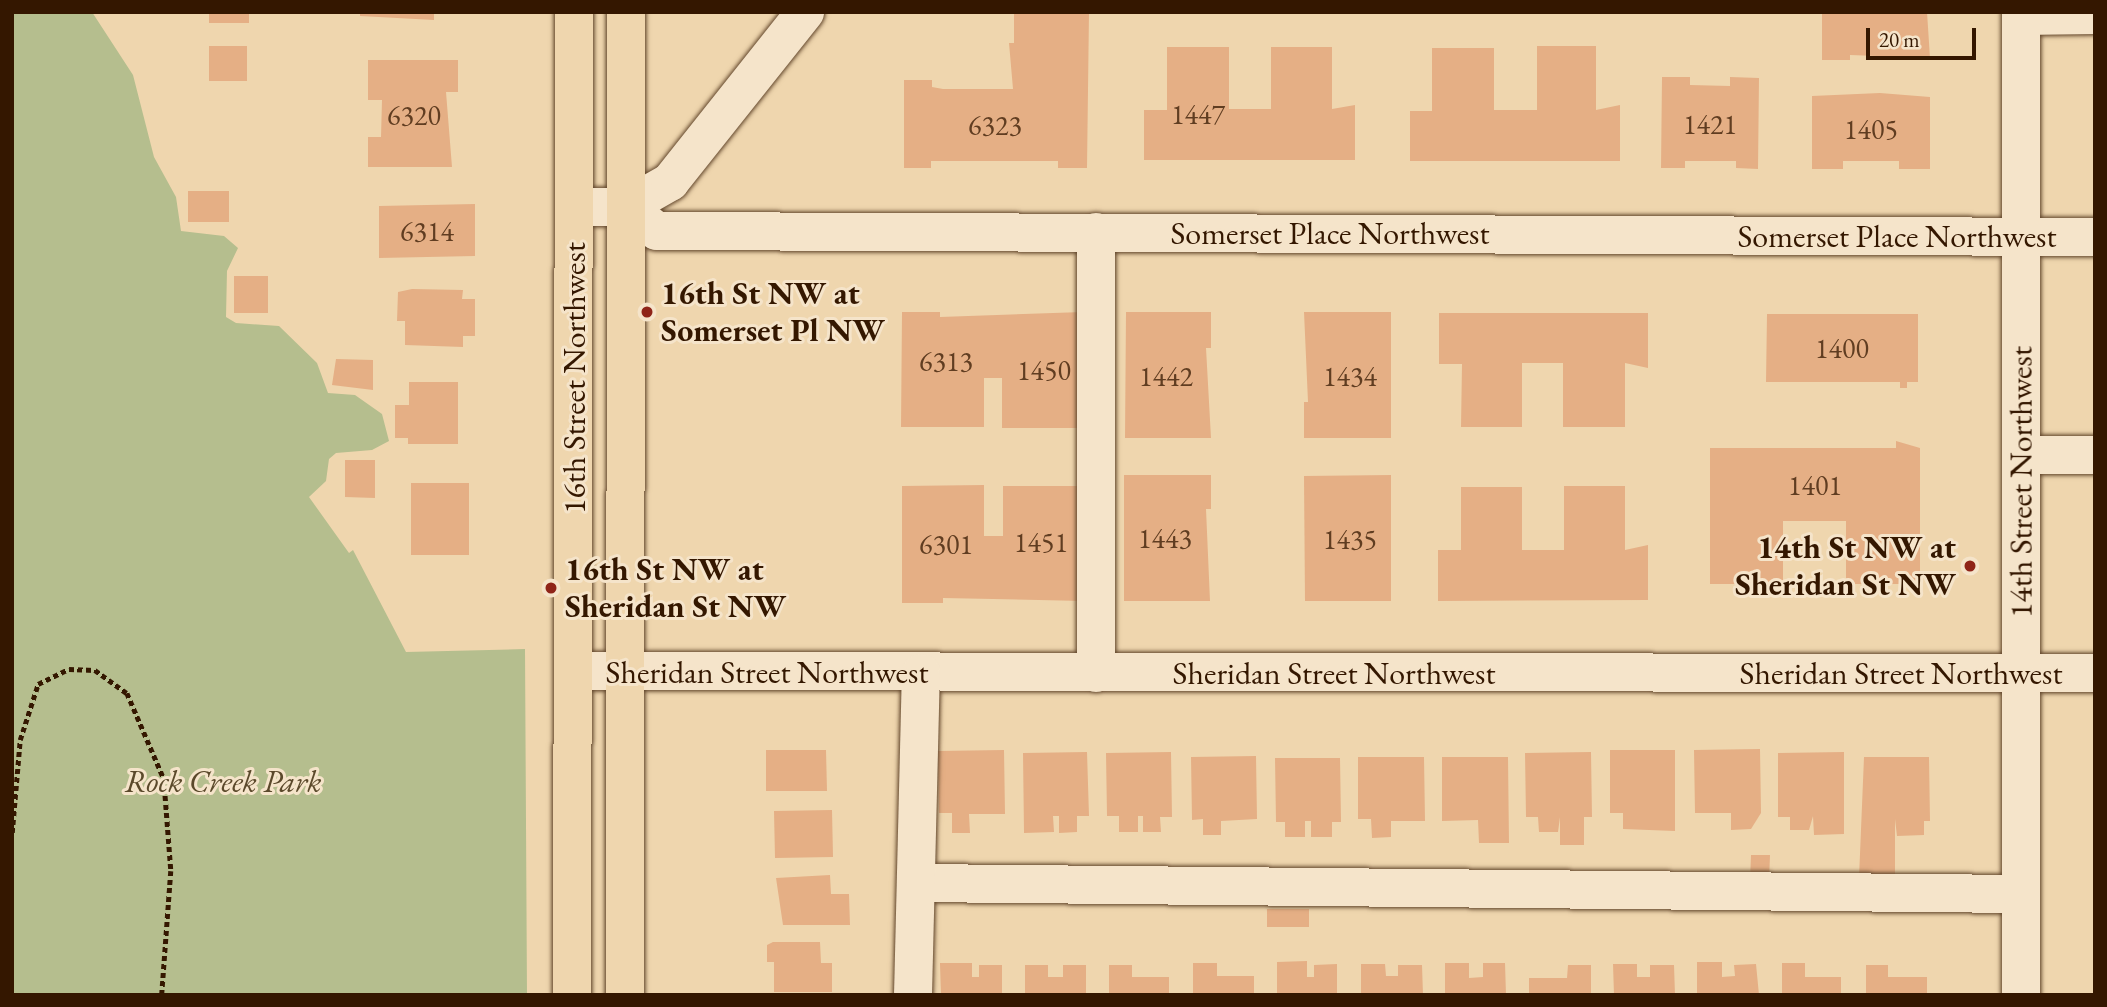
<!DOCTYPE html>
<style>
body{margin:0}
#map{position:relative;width:2107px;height:1007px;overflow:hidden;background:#efd6ae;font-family:"EB Garamond",serif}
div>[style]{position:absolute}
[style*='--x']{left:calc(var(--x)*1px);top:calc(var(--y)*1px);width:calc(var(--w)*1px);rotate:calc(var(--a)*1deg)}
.green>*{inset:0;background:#b5be8e}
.building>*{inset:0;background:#e5af85}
.path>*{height:4.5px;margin-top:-2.25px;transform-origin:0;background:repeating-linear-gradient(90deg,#341700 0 5px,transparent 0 8.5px)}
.roads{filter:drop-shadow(0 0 2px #63472c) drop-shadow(0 0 2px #63472c)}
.minor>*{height:38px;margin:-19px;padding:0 19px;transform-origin:19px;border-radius:19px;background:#f5e4ca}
.major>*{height:38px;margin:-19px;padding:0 19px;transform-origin:19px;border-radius:19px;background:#efd6ae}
.dots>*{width:19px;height:19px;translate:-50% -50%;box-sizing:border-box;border:4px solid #f5e4ca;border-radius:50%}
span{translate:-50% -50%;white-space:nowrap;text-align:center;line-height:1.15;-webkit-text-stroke:6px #f5e4ca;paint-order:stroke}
.number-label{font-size:28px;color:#603d21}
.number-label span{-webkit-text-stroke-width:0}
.street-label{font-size:32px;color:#341700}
.poi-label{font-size:32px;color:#341700;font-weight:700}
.left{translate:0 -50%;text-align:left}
.right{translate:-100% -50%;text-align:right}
.park-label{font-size:32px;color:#5b492b;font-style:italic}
.frame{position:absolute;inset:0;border:14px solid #341700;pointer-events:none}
.scale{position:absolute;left:1866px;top:28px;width:110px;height:32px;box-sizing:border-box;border:4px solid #341700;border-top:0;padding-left:9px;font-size:21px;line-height:24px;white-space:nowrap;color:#341700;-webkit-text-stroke:5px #f5e4ca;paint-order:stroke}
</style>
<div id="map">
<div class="green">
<div style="clip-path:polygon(12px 12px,92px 12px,133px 75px,154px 157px,176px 197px,181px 231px,224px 236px,238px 248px,227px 271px,226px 317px,236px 323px,279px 326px,317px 363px,328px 393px,355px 395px,382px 414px,389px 441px,372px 450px,336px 453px,329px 459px,326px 481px,309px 497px,349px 553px,353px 550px,406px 652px,525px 649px,527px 995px,12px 995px)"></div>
</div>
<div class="building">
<div style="clip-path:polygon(209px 12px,249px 12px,249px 23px,209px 23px)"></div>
<div style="clip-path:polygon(360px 12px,434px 12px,434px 20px,360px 16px)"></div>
<div style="clip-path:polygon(1014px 12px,1089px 12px,1087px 168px,1058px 168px,1058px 161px,931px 161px,931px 168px,904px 168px,904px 80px,932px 80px,932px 87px,943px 89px,1013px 89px,1009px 43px,1014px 43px)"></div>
<div style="clip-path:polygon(1822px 12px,1927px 12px,1930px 58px,1850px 55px,1850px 60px,1822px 60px)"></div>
<div style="clip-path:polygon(209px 46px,247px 46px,247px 81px,209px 81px)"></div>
<div style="clip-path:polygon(1537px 46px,1596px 46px,1596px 110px,1620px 105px,1620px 161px,1410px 161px,1410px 111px,1432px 111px,1432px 48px,1494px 48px,1494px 110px,1537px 110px)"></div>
<div style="clip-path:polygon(1167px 47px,1229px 47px,1229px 109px,1271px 109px,1271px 47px,1332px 47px,1332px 109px,1355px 105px,1355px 160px,1144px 160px,1144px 110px,1167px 110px)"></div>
<div style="clip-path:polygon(368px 60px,458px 60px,458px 92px,446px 92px,452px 167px,368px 167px,368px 137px,381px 137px,382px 100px,368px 100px)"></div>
<div style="clip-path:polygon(1662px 77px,1690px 77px,1690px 85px,1730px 86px,1730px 77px,1759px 78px,1758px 169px,1736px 168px,1736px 161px,1685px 161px,1685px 168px,1661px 168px)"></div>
<div style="clip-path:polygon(1880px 93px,1930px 97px,1930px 169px,1899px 169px,1899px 161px,1843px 161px,1843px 169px,1812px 169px,1812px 96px)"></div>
<div style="clip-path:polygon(188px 191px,229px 191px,229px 222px,188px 222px)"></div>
<div style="clip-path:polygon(475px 204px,475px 256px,379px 258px,379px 206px)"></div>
<div style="clip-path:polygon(234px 276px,268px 276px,268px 313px,234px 313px)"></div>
<div style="clip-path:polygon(412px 289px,463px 290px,462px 299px,475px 299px,475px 336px,463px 336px,463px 347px,405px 345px,405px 321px,397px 321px,398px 292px)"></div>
<div style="clip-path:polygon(902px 312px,940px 312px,940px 317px,1083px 312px,1083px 428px,1002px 428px,1002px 378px,984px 378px,984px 427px,901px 427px)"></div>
<div style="clip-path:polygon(1126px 312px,1211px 312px,1211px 348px,1206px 348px,1211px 438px,1125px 438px)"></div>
<div style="clip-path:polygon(1304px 312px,1391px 312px,1391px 438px,1304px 438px,1304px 402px,1308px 402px)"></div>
<div style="clip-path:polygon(1439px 313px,1648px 313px,1648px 368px,1625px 363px,1625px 427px,1563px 427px,1563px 363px,1522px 363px,1522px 427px,1461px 427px,1462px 364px,1439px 364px)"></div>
<div style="clip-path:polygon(1767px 314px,1918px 314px,1918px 382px,1907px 382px,1907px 388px,1900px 388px,1900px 382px,1766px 382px)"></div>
<div style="clip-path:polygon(336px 359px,373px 360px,373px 390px,332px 385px)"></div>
<div style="clip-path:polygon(409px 382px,458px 382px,458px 444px,408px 444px,408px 438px,395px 438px,395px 405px,409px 405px)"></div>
<div style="clip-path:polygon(1896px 441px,1920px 448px,1920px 584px,1846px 584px,1846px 521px,1783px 521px,1783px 584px,1710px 584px,1710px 448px,1896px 448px)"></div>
<div style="clip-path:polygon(345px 460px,375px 460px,375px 498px,345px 497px)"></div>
<div style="clip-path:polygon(1124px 475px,1211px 475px,1211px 509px,1206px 509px,1210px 601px,1124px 601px)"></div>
<div style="clip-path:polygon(1391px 475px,1391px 601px,1305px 601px,1304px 476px)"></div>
<div style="clip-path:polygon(411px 483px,469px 483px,469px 555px,411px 555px)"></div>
<div style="clip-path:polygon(984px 485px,984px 536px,1003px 536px,1003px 486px,1083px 486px,1084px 601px,943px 598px,943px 603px,902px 603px,902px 486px)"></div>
<div style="clip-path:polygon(1564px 486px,1625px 486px,1625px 550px,1648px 545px,1648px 600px,1438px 601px,1438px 550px,1461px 550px,1461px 487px,1522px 487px,1522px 550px,1564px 550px)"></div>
<div style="clip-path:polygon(1760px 749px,1761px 813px,1751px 829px,1731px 830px,1731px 813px,1695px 813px,1694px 750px)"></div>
<div style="clip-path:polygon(766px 750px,826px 750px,827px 791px,766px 791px)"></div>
<div style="clip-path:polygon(1004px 750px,1005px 814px,969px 814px,970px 833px,952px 833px,952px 813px,939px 813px,938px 751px)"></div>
<div style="clip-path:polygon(1610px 750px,1675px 750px,1675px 831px,1623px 829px,1623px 813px,1610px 813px)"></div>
<div style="clip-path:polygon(1087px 752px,1089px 816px,1077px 816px,1077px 832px,1059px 833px,1059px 816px,1053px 816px,1054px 832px,1024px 833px,1023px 753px)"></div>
<div style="clip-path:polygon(1171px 752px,1172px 817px,1160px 817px,1161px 832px,1143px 832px,1143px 816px,1138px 816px,1138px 832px,1119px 832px,1119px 816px,1107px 816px,1106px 753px)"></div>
<div style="clip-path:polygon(1591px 752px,1592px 817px,1584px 817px,1584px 845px,1560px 845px,1560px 817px,1558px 832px,1539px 832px,1538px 817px,1526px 817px,1525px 753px)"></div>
<div style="clip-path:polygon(1844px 752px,1844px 834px,1814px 835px,1813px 816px,1809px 830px,1790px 830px,1790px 817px,1778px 817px,1778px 753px)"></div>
<div style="clip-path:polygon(1256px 756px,1257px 819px,1221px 821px,1221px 835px,1203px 835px,1203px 819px,1192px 820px,1191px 757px)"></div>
<div style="clip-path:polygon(1358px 757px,1424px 757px,1425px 821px,1391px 821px,1391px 837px,1372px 838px,1371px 819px,1358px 819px)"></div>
<div style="clip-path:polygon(1442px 757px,1508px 757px,1509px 843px,1479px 843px,1478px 820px,1442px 821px)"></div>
<div style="clip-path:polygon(1864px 757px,1929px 757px,1930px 821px,1924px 821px,1924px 835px,1897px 836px,1895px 819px,1895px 878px,1859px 878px)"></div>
<div style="clip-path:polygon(1275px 758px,1340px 758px,1341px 822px,1332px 822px,1332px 837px,1311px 837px,1311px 821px,1305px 821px,1305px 837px,1285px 837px,1285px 822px,1276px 822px)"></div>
<div style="clip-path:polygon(832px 810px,833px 857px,775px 858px,774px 811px)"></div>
<div style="clip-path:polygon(1751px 855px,1770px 855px,1769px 881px,1750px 881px)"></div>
<div style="clip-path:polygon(830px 875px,831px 894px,849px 894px,850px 925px,783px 925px,776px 878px)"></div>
<div style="clip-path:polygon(1267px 909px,1309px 909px,1309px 927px,1267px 927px)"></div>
<div style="clip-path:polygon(773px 942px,820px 942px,821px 963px,832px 963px,832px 992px,774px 992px,774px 962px,767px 962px,767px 945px)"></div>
<div style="clip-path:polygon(1307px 961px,1307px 977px,1314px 977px,1314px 965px,1337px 964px,1337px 995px,1277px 995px,1277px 962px)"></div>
<div style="clip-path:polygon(1697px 962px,1722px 962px,1722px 977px,1735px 976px,1734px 965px,1756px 964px,1759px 995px,1697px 995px)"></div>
<div style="clip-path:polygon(940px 963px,972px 963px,972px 977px,979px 977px,979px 965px,1002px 965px,1002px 995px,941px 995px)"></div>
<div style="clip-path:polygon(1193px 963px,1217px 963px,1217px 976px,1254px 976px,1254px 995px,1193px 995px)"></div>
<div style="clip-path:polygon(1445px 963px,1469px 963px,1469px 978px,1483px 977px,1483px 963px,1505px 963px,1506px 995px,1445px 995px)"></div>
<div style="clip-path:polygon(1782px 963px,1805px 963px,1805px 977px,1841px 977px,1841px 995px,1782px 995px)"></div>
<div style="clip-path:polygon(1361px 964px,1385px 964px,1386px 976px,1398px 976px,1398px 965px,1422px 965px,1423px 995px,1361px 995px)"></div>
<div style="clip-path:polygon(1613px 964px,1637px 964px,1637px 977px,1650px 977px,1650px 965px,1674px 965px,1675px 995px,1614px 995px)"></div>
<div style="clip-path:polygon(1025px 965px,1048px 965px,1048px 977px,1063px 977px,1063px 965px,1086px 965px,1086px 995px,1025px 995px)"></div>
<div style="clip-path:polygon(1109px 965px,1132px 965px,1132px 977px,1169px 977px,1169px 995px,1109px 995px)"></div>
<div style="clip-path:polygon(1568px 965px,1591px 965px,1591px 995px,1529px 995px,1529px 978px,1567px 978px)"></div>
<div style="clip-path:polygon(1866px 965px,1888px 965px,1888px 977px,1927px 977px,1927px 995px,1866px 995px)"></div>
</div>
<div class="path">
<div style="--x:12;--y:833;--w:93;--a:-85.1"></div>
<div style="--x:20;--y:740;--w:59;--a:-72.2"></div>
<div style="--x:38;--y:684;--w:34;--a:-26"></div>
<div style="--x:69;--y:669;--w:26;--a:2"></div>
<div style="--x:95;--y:670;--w:39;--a:36"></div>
<div style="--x:127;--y:693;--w:94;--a:66.7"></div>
<div style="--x:164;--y:779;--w:92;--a:85.6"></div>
<div style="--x:171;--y:871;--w:124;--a:94.2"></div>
</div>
<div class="roads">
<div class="minor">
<div style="--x:2021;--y:16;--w:74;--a:-0.8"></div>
<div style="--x:574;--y:207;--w:52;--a:0"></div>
<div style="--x:626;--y:207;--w:39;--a:38"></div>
<div style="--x:657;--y:231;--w:1438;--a:0.24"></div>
<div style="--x:626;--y:207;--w:51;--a:-29.6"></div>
<div style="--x:670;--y:182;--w:217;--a:-51.5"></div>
<div style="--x:2021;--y:455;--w:74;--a:0"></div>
<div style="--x:573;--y:671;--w:1522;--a:0.08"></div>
<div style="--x:1096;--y:673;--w:441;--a:-90"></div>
<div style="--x:916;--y:883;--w:1105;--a:0.57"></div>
<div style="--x:913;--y:995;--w:322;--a:-88.6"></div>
<div style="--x:2021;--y:995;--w:983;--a:-90"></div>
</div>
<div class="major">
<div style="--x:572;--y:995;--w:983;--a:-89.88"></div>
<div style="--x:625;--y:995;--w:983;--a:-89.94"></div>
</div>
</div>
<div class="dots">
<div style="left:647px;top:312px;background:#8f2418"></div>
<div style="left:1970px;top:566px;background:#8f2418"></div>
<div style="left:551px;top:588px;background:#8f2418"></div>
</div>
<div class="number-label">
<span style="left:1198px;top:114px">1447</span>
<span style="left:414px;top:115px">6320</span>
<span style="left:1710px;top:124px">1421</span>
<span style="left:995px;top:125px">6323</span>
<span style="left:1871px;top:129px">1405</span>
<span style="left:427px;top:231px">6314</span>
<span style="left:1842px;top:348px">1400</span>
<span style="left:946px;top:361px">6313</span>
<span style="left:1044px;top:370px">1450</span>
<span style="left:1166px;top:376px">1442</span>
<span style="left:1350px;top:376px">1434</span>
<span style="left:1815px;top:485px">1401</span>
<span style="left:1165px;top:538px">1443</span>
<span style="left:1350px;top:539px">1435</span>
<span style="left:1041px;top:542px">1451</span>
<span style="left:946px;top:544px">6301</span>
</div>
<div class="street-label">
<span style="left:1330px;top:233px">Somerset Place Northwest</span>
<span style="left:1897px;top:236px">Somerset Place Northwest</span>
<span style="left:574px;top:378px;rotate:-90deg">16th Street Northwest</span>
<span style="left:2021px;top:482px;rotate:-90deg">14th Street Northwest</span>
<span style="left:767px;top:672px">Sheridan Street Northwest</span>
<span style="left:1334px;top:673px">Sheridan Street Northwest</span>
<span style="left:1901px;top:673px">Sheridan Street Northwest</span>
</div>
<div class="poi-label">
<span class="left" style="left:661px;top:312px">16th St NW at<br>Somerset Pl NW</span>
<span class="right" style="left:1956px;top:566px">14th St NW at<br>Sheridan St NW</span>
<span class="left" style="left:565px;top:588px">16th St NW at<br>Sheridan St NW</span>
</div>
<div class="park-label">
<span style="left:223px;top:781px">Rock Creek Park</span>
</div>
<div class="frame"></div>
<div class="scale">20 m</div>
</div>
